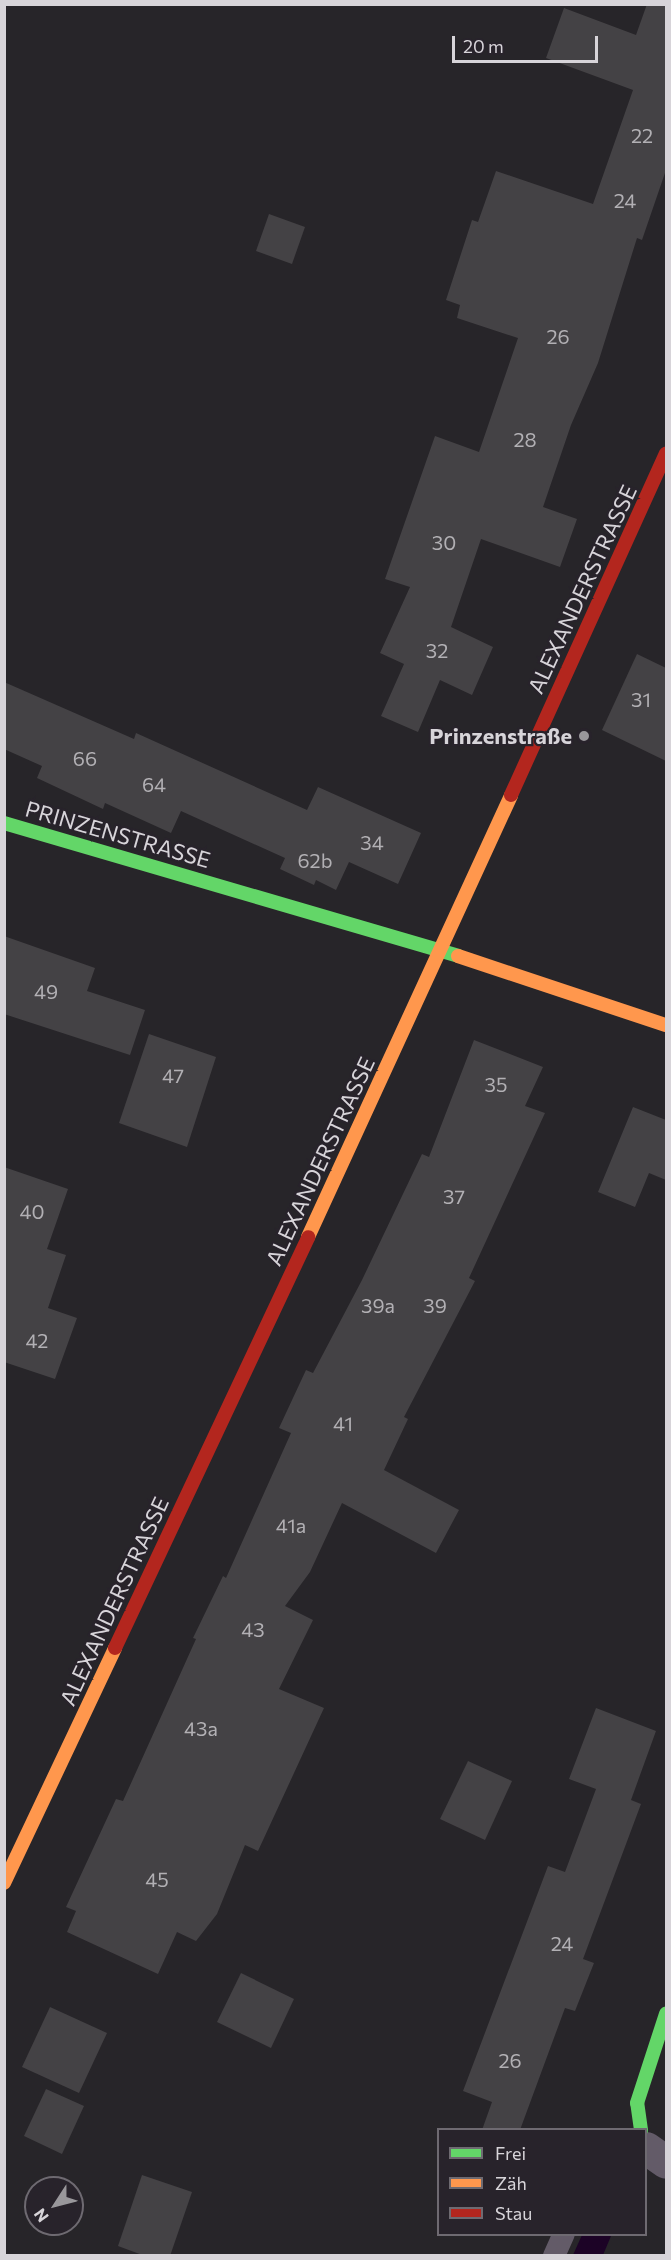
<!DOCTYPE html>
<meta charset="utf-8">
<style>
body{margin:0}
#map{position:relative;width:671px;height:2260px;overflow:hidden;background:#272529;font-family:Commissioner,sans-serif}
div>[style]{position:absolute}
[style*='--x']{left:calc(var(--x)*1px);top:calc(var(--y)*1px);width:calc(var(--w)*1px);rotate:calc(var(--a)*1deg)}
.water>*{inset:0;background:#1c0326}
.building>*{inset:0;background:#444245}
.lane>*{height:22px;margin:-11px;padding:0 11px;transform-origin:11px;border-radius:11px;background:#635b68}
.street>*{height:33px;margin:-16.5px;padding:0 16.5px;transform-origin:16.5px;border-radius:16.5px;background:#635b68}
.fast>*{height:14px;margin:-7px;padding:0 7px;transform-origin:7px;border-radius:7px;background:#63d668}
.slow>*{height:14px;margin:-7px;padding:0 7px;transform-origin:7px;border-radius:7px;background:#ff974d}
.jam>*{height:14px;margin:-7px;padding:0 7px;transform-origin:7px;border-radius:7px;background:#b3261e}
.dots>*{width:16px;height:16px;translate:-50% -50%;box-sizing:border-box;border:3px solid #28232b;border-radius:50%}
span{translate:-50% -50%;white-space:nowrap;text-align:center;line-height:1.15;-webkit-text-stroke:4.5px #28232b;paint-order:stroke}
.number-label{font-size:20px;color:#b2b0b4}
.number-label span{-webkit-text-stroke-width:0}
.street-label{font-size:22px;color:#d7d4d9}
.poi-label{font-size:22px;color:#d7d4d9;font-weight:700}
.right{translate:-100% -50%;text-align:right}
.frame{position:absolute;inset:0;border:6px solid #d7d4d9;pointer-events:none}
.legend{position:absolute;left:437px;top:2128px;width:210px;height:108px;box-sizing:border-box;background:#28232b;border:2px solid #6e6a71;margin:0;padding:8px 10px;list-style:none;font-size:18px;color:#d7d4d9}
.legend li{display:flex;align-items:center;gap:12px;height:30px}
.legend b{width:30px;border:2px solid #6e6a71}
.north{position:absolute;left:24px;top:2176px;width:60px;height:60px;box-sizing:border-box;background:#28232b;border:2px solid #6e6a71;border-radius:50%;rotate:234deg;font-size:16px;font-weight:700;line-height:24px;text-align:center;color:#d7d4d9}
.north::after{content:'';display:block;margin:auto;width:21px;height:27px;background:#99979b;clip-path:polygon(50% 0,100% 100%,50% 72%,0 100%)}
.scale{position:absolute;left:452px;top:36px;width:146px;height:27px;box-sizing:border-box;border:3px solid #d7d4d9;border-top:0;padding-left:8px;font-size:18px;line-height:21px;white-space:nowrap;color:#d7d4d9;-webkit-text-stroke:4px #28232b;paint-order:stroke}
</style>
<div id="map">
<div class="water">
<div style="clip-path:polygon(582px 2235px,611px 2236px,603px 2255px,573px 2255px)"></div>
</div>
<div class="building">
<div style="clip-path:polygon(647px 4px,666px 4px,666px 170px,642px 240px,637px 238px,598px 363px,571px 425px,543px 507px,577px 519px,560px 567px,481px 539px,451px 627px,493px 647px,472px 695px,440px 680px,418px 732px,381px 716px,404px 664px,380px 653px,410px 587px,385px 579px,435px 436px,479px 452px,518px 338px,457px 318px,460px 305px,446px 300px,472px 220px,478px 222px,496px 171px,593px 204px,633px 90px,546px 58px,564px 8px,636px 35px)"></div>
<div style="clip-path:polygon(269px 214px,305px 227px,292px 264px,256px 251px)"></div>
<div style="clip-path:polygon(637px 654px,666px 668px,666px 761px,602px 730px)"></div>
<div style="clip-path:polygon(4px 682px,134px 739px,136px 733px,307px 810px,318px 787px,421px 833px,398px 884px,349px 862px,336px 890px,316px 880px,314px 885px,280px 869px,285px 858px,181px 811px,171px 833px,105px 803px,103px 809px,37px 778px,42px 766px,4px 749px)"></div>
<div style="clip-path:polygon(4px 936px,95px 968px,87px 991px,145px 1010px,130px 1055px,4px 1014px)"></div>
<div style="clip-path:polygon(149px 1034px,216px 1057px,187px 1147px,119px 1123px)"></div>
<div style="clip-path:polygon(474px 1040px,543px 1067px,525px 1106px,545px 1113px,469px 1278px,475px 1281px,404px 1417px,408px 1419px,384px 1470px,459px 1510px,436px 1553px,342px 1503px,310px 1572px,285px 1606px,313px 1620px,279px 1689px,324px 1708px,258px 1851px,245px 1845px,217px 1914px,196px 1941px,177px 1932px,158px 1974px,67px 1932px,76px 1911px,66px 1907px,116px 1799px,123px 1801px,196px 1639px,193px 1638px,223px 1576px,226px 1578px,291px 1433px,279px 1428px,306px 1370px,313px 1373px,362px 1280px,422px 1154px,429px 1157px)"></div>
<div style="clip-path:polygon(633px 1107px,666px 1120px,666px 1180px,649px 1173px,635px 1207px,598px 1192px)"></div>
<div style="clip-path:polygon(4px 1167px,68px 1189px,47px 1249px,66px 1255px,48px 1308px,77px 1318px,55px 1379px,4px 1362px)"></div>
<div style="clip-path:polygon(596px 1708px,656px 1731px,631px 1800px,641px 1804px,583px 1959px,594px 1963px,575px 2011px,565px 2008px,520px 2130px,482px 2130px,492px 2102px,463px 2091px,548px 1866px,565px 1872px,596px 1789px,569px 1779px)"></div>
<div style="clip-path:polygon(468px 1761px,512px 1781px,485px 1840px,440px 1819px)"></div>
<div style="clip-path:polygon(241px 1973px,294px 1999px,271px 2048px,217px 2022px)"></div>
<div style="clip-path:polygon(50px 2007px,107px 2033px,79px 2093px,22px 2067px)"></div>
<div style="clip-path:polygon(46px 2089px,84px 2106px,62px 2154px,24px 2136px)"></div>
<div style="clip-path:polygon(142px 2175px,192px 2192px,170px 2256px,145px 2256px,118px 2246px)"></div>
</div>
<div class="lane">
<div style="--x:554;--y:2256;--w:24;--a:-66"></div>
</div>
<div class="street">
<div style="--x:646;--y:2148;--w:24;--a:35"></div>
</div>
<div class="fast">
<div style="--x:4;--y:823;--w:473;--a:16.3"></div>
<div style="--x:641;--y:2130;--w:27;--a:-98"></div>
<div style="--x:637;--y:2103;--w:94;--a:-72"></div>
</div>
<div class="slow">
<div style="--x:458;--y:956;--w:219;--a:18.4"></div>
<div style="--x:308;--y:1237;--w:486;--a:-65.3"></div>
<div style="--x:4;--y:1883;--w:260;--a:-64.7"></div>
</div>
<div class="jam">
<div style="--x:511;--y:795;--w:375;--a:-65.6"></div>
<div style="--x:115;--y:1648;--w:454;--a:-64.8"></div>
</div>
<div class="dots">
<div style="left:584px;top:736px;background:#99979b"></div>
</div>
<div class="number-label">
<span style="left:642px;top:135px">22</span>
<span style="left:625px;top:200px">24</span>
<span style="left:558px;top:336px">26</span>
<span style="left:525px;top:439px">28</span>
<span style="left:444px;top:542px">30</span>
<span style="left:437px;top:650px">32</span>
<span style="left:641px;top:699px">31</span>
<span style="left:85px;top:758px">66</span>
<span style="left:154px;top:784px">64</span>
<span style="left:372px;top:842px">34</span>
<span style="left:315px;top:860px">62b</span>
<span style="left:46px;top:991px">49</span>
<span style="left:173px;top:1075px">47</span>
<span style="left:496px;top:1084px">35</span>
<span style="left:454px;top:1196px">37</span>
<span style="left:32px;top:1211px">40</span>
<span style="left:378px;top:1305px">39a</span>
<span style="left:435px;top:1305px">39</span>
<span style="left:37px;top:1340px">42</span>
<span style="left:343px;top:1423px">41</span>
<span style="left:291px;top:1525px">41a</span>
<span style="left:253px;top:1629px">43</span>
<span style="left:201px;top:1728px">43a</span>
<span style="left:157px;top:1879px">45</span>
<span style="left:562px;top:1943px">24</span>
<span style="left:510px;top:2060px">26</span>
</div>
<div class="street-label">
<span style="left:582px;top:589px;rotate:-65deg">ALEXANDERSTRASSE</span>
<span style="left:118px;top:834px;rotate:16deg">PRINZENSTRASSE</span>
<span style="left:320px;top:1161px;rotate:-65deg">ALEXANDERSTRASSE</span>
<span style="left:114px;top:1601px;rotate:-65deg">ALEXANDERSTRASSE</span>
</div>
<div class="poi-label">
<span class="right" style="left:572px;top:736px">Prinzenstraße</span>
</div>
<div class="frame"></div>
<ul class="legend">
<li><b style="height:8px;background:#63d668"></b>Frei</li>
<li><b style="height:8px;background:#ff974d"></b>Zäh</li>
<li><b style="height:8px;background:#b3261e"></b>Stau</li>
</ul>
<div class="north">N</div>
<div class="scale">20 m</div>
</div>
